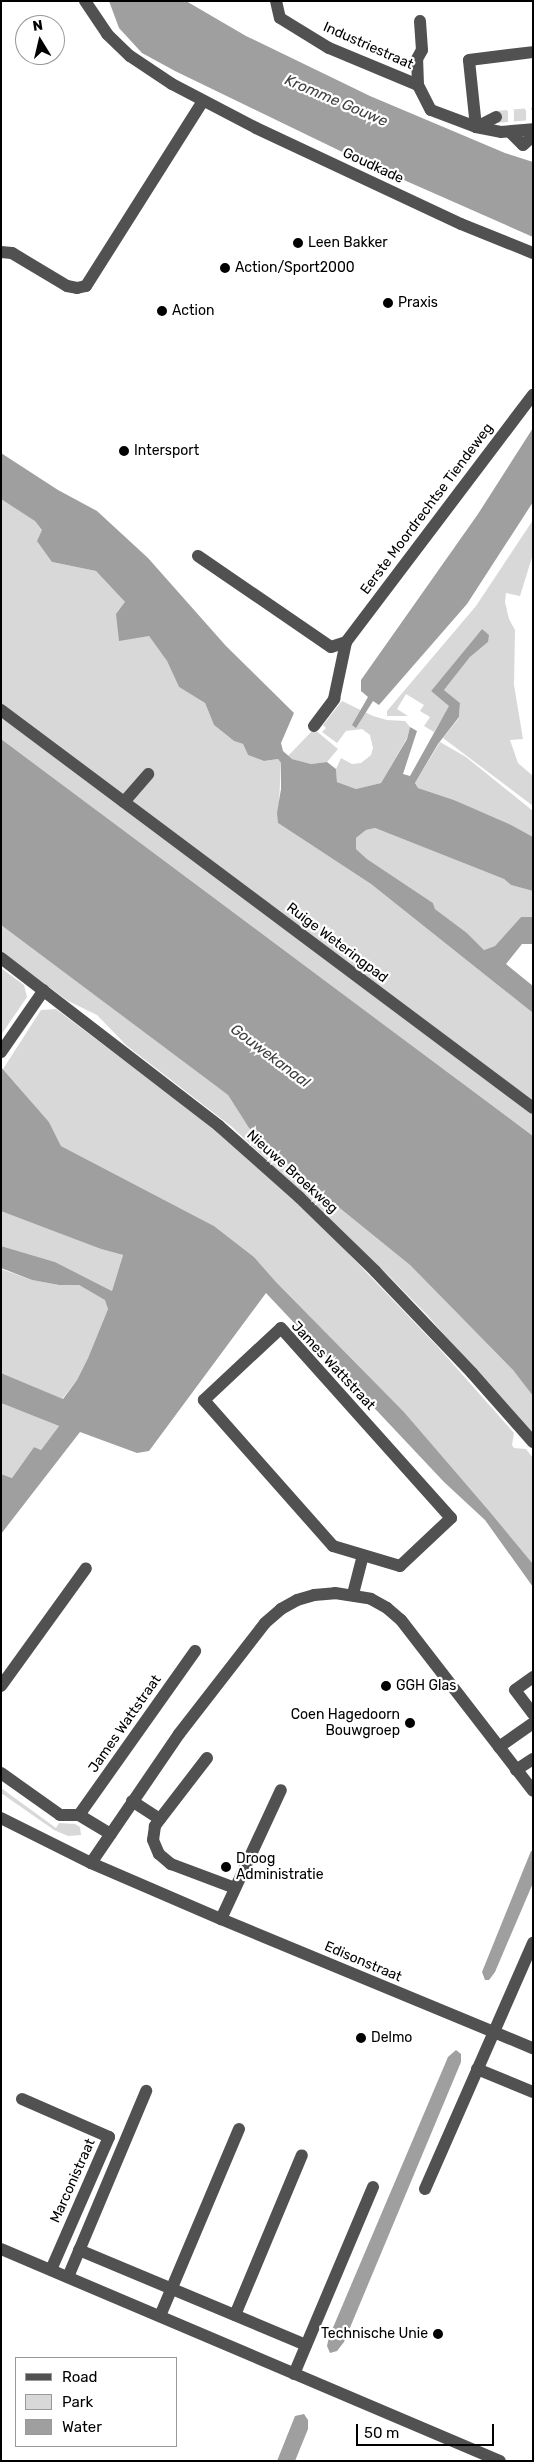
<!DOCTYPE html>
<style>
body{margin:0}
#map{position:relative;width:534px;height:2462px;overflow:hidden;background:#fff;font-family:Rubik,sans-serif}
div>[style]{position:absolute}
[style*='--x']{left:calc(var(--x)*1px);top:calc(var(--y)*1px);width:calc(var(--w)*1px);rotate:calc(var(--a)*1deg)}
.green>*{inset:0;background:#d8d8d8}
.water>*{inset:0;background:#9f9f9f}
.minor-tunnel>*{height:12px;margin-top:-6px;transform-origin:0;background:repeating-linear-gradient(90deg,#d9d9d9 0 12px,transparent 0 18px)}
.minor>*{height:12px;margin:-6px;padding:0 6px;transform-origin:6px;border-radius:6px;background:#515151}
.dots>*{width:14px;height:14px;translate:-50% -50%;box-sizing:border-box;border:2px solid #fff;border-radius:50%}
span{translate:-50% -50%;white-space:nowrap;text-align:center;line-height:1.15;-webkit-text-stroke:4.5px #fff;paint-order:stroke}
.street-label{font-size:14px;color:#000}
.poi-label{font-size:14px;color:#000}
.left{translate:0 -50%;text-align:left}
.right{translate:-100% -50%;text-align:right}
.water-label{font-size:15px;color:#404040;font-style:italic}
.frame{position:absolute;inset:0;border:2px solid #000;pointer-events:none}
.legend{position:absolute;left:15px;top:2357px;width:162px;height:90px;box-sizing:border-box;background:#fff;border:1px solid #999;margin:0;padding:6px 9px;list-style:none;font-size:15px;color:#000}
.legend li{display:flex;align-items:center;gap:10px;height:25px}
.legend b{width:25px;border:1px solid #999}
.north{position:absolute;left:15px;top:15px;width:50px;height:50px;box-sizing:border-box;background:#fff;border:1px solid #999;border-radius:50%;rotate:351deg;font-size:14px;font-weight:700;line-height:20px;text-align:center;color:#000}
.north::after{content:'';display:block;margin:auto;width:18px;height:22px;background:#000;clip-path:polygon(50% 0,100% 100%,50% 72%,0 100%)}
.scale{position:absolute;left:356px;top:2424px;width:138px;height:22px;box-sizing:border-box;border:2px solid #000;border-top:0;padding-left:6px;font-size:15px;line-height:18px;white-space:nowrap;color:#000;-webkit-text-stroke:4px #fff;paint-order:stroke}
</style>
<div id="map">
<div class="green">
<div style="clip-path:polygon(1px 499px,35px 520px,42px 530px,52px 562px,96px 571px,125px 602px,167px 661px,179px 687px,205px 703px,214px 725px,234px 741px,243px 744px,248px 755px,264px 761px,278px 759px,281px 763px,278px 823px,371px 884px,533px 1013px,533px 1136px,1px 739px)"></div>
<div style="clip-path:polygon(533px 520px,533px 554px,520px 596px,506px 593px,505px 602px,509px 619px,515px 630px,514px 685px,523px 739px,510px 740px,518px 763px,533px 776px,533px 806px,443px 738px,459px 718px,460px 703px,444px 690px,470px 657px,488px 642px,482px 629px,431px 691px,450px 706px,434px 732px,424px 726px,430px 717px,420px 711px,424px 705px,406px 694px,397px 709px,408px 716px,387px 716px,387px 711px,476px 606px)"></div>
<div style="clip-path:polygon(342px 701px,373px 716px,387px 720px,405px 721px,410px 727px,407px 738px,381px 783px,356px 789px,337px 782px,336px 769px,341px 758px,352px 764px,361px 763px,371px 755px,373px 748px,370px 735px,362px 729px,346px 731px,337px 743px,322px 732px,326px 728px,323px 725px)"></div>
<div style="clip-path:polygon(314px 729px,338px 749px,327px 762px,311px 764px,292px 759px,288px 756px)"></div>
<div style="clip-path:polygon(440px 742px,466px 757px,533px 811px,533px 837px,454px 800px,418px 788px,415px 783px)"></div>
<div style="clip-path:polygon(375px 828px,504px 879px,511px 885px,533px 891px,532px 918px,521px 917px,495px 946px,484px 950px,467px 933px,435px 909px,433px 903px,367px 859px,356px 849px,356px 838px,366px 830px)"></div>
<div style="clip-path:polygon(1px 925px,228px 1095px,249px 1128px,310px 1184px,410px 1265px,513px 1370px,533px 1396px,533px 1439px,505px 1405px,428px 1316px,388px 1275px,232px 1127px,127px 1046px,97px 1015px,68px 1001px,1px 952px)"></div>
<div style="clip-path:polygon(1px 968px,24px 985px,27px 997px,1px 1035px)"></div>
<div style="clip-path:polygon(56px 1009px,195px 1114px,242px 1153px,322px 1226px,437px 1346px,514px 1433px,512px 1445px,514px 1448px,526px 1449px,533px 1458px,533px 1564px,404px 1412px,276px 1282px,254px 1257px,214px 1226px,61px 1146px,49px 1122px,3px 1069px,41px 1010px)"></div>
<div style="clip-path:polygon(2px 1210px,101px 1249px,123px 1255px,112px 1291px,55px 1262px,1px 1246px)"></div>
<div style="clip-path:polygon(1px 1269px,32px 1280px,59px 1285px,79px 1285px,106px 1300px,108px 1309px,88px 1358px,77px 1380px,62px 1399px,1px 1373px)"></div>
<div style="clip-path:polygon(1px 1403px,59px 1426px,41px 1450px,34px 1447px,12px 1478px,1px 1474px)"></div>
<div style="clip-path:polygon(1px 1788px,56px 1828px,59px 1823px,75px 1824px,80px 1827px,81px 1835px,68px 1836px,54px 1830px,1px 1793px)"></div>
</div>
<div class="water">
<div style="clip-path:polygon(109px 1px,186px 1px,246px 36px,370px 96px,505px 153px,533px 162px,533px 237px,363px 162px,175px 71px,142px 53px,119px 28px)"></div>
<div style="clip-path:polygon(533px 428px,533px 502px,467px 604px,379px 705px,373px 701px,356px 728px,352px 725px,368px 697px,361px 691px,361px 680px,478px 514px)"></div>
<div style="clip-path:polygon(1px 453px,58px 490px,97px 511px,148px 558px,226px 646px,294px 713px,281px 743px,283px 751px,292px 759px,311px 764px,327px 762px,336px 769px,337px 782px,356px 789px,381px 783px,407px 739px,410px 727px,417px 731px,403px 774px,410px 776px,449px 706px,431px 691px,482px 629px,489px 635px,488px 642px,470px 657px,444px 690px,460px 703px,459px 717px,438px 744px,415px 783px,418px 788px,454px 800px,511px 825px,533px 837px,533px 891px,511px 885px,504px 879px,375px 828px,366px 830px,356px 838px,356px 849px,367px 859px,433px 903px,435px 909px,467px 933px,484px 950px,495px 946px,521px 917px,533px 917px,533px 944px,522px 944px,506px 964px,533px 986px,533px 1013px,371px 884px,278px 823px,277px 813px,281px 789px,281px 763px,278px 759px,264px 761px,248px 755px,243px 744px,234px 741px,214px 725px,205px 703px,179px 687px,167px 661px,149px 636px,119px 641px,116px 614px,125px 602px,96px 571px,52px 562px,37px 541px,42px 530px,35px 521px,1px 499px)"></div>
<div style="clip-path:polygon(1px 739px,533px 1136px,533px 1396px,513px 1370px,410px 1265px,310px 1184px,249px 1128px,228px 1095px,1px 925px)"></div>
<div style="clip-path:polygon(1px 1067px,49px 1122px,61px 1146px,214px 1226px,254px 1257px,276px 1282px,404px 1412px,489px 1511px,533px 1564px,533px 1587px,485px 1520px,444px 1482px,266px 1293px,149px 1451px,137px 1453px,80px 1432px,1px 1534px,1px 1474px,12px 1478px,34px 1447px,41px 1450px,59px 1426px,1px 1403px,1px 1373px,63px 1399px,77px 1380px,88px 1358px,108px 1309px,105px 1300px,79px 1285px,59px 1285px,32px 1280px,1px 1268px,1px 1246px,55px 1262px,112px 1291px,123px 1255px,101px 1249px,1px 1211px)"></div>
<div style="clip-path:polygon(531px 1851px,533px 1851px,533px 1883px,495px 1972px,489px 1980px,485px 1980px,482px 1972px)"></div>
<div style="clip-path:polygon(456px 2050px,461px 2054px,461px 2062px,344px 2342px,337px 2351px,330px 2353px,327px 2346px,329px 2337px,448px 2057px)"></div>
<div style="clip-path:polygon(304px 2414px,308px 2420px,308px 2429px,295px 2461px,277px 2461px,295px 2416px)"></div>
</div>
<div class="minor-tunnel">
<div style="--x:496;--y:117;--w:37;--a:-5"></div>
</div>
<div class="minor">
<div style="--x:85;--y:1;--w:40;--a:56"></div>
<div style="--x:107;--y:34;--w:32;--a:44"></div>
<div style="--x:130;--y:56;--w:50;--a:33.7"></div>
<div style="--x:172;--y:84;--w:95;--a:27.6"></div>
<div style="--x:256;--y:128;--w:226;--a:25.1"></div>
<div style="--x:461;--y:224;--w:78;--a:21.9"></div>
<div style="--x:276;--y:1;--w:17;--a:77"></div>
<div style="--x:280;--y:18;--w:57;--a:31.5"></div>
<div style="--x:329;--y:48;--w:96;--a:22.6"></div>
<div style="--x:418;--y:85;--w:28;--a:63"></div>
<div style="--x:431;--y:110;--w:48;--a:20.7"></div>
<div style="--x:476;--y:127;--w:25;--a:11"></div>
<div style="--x:501;--y:132;--w:32;--a:-5"></div>
<div style="--x:418;--y:85;--w:26;--a:-92"></div>
<div style="--x:417;--y:59;--w:10;--a:-61"></div>
<div style="--x:422;--y:50;--w:29;--a:-94"></div>
<div style="--x:496;--y:117;--w:22;--a:153"></div>
<div style="--x:476;--y:127;--w:67;--a:-96"></div>
<div style="--x:469;--y:60;--w:64;--a:-7.1"></div>
<div style="--x:510;--y:132;--w:18;--a:45"></div>
<div style="--x:523;--y:145;--w:13;--a:-42"></div>
<div style="--x:1;--y:252;--w:11;--a:5"></div>
<div style="--x:12;--y:253;--w:64;--a:31"></div>
<div style="--x:67;--y:286;--w:10;--a:11"></div>
<div style="--x:77;--y:288;--w:9;--a:-13"></div>
<div style="--x:86;--y:286;--w:219;--a:-57.7"></div>
<div style="--x:198;--y:556;--w:161;--a:34.4"></div>
<div style="--x:331;--y:647;--w:16;--a:-18"></div>
<div style="--x:346;--y:642;--w:310;--a:-52.9"></div>
<div style="--x:1;--y:710;--w:664;--a:36.8"></div>
<div style="--x:314;--y:726;--w:34;--a:-53"></div>
<div style="--x:334;--y:699;--w:58;--a:-78.1"></div>
<div style="--x:124;--y:802;--w:37;--a:-49"></div>
<div style="--x:1;--y:958;--w:275;--a:37.6"></div>
<div style="--x:219;--y:1126;--w:107;--a:41.6"></div>
<div style="--x:299;--y:1197;--w:106;--a:44.2"></div>
<div style="--x:375;--y:1271;--w:141;--a:46.4"></div>
<div style="--x:472;--y:1373;--w:92;--a:48.5"></div>
<div style="--x:1;--y:1052;--w:75;--a:-55.3"></div>
<div style="--x:281;--y:1328;--w:255;--a:48.2"></div>
<div style="--x:451;--y:1518;--w:70;--a:136.7"></div>
<div style="--x:400;--y:1566;--w:70;--a:-163.4"></div>
<div style="--x:333;--y:1546;--w:195;--a:-131.5"></div>
<div style="--x:204;--y:1400;--w:105;--a:-43.1"></div>
<div style="--x:353;--y:1594;--w:40;--a:-75.6"></div>
<div style="--x:533;--y:1677;--w:22;--a:144"></div>
<div style="--x:515;--y:1690;--w:30;--a:53"></div>
<div style="--x:1;--y:1686;--w:145;--a:-54.2"></div>
<div style="--x:499;--y:1747;--w:42;--a:-35.2"></div>
<div style="--x:516;--y:1770;--w:20;--a:-33"></div>
<div style="--x:1;--y:1773;--w:72;--a:35.4"></div>
<div style="--x:60;--y:1815;--w:19;--a:0"></div>
<div style="--x:79;--y:1815;--w:201;--a:-54.7"></div>
<div style="--x:132;--y:1801;--w:33;--a:33"></div>
<div style="--x:160;--y:1819;--w:77;--a:-52.4"></div>
<div style="--x:79;--y:1815;--w:37;--a:31"></div>
<div style="--x:1;--y:1818;--w:101;--a:26.6"></div>
<div style="--x:91;--y:1863;--w:142;--a:23.3"></div>
<div style="--x:221;--y:1919;--w:338;--a:22.5"></div>
<div style="--x:160;--y:1819;--w:9;--a:126"></div>
<div style="--x:155;--y:1826;--w:14;--a:98"></div>
<div style="--x:153;--y:1840;--w:15;--a:67"></div>
<div style="--x:159;--y:1854;--w:16;--a:40"></div>
<div style="--x:171;--y:1864;--w:68;--a:20.6"></div>
<div style="--x:91;--y:1863;--w:156;--a:-55.7"></div>
<div style="--x:179;--y:1734;--w:140;--a:-52.2"></div>
<div style="--x:265;--y:1623;--w:21;--a:-41"></div>
<div style="--x:281;--y:1609;--w:18;--a:-29"></div>
<div style="--x:297;--y:1600;--w:18;--a:-16"></div>
<div style="--x:314;--y:1595;--w:21;--a:-5"></div>
<div style="--x:335;--y:1593;--w:36;--a:9"></div>
<div style="--x:371;--y:1599;--w:18;--a:29"></div>
<div style="--x:387;--y:1608;--w:18;--a:41"></div>
<div style="--x:401;--y:1620;--w:216;--a:52.3"></div>
<div style="--x:221;--y:1919;--w:142;--a:-65.1"></div>
<div style="--x:477;--y:2069;--w:61;--a:22.3"></div>
<div style="--x:22;--y:2099;--w:95;--a:23.6"></div>
<div style="--x:109;--y:2137;--w:145;--a:113.6"></div>
<div style="--x:425;--y:2189;--w:269;--a:-66.3"></div>
<div style="--x:1;--y:2249;--w:542;--a:23.02"></div>
<div style="--x:79;--y:2250;--w:246;--a:22.7"></div>
<div style="--x:68;--y:2277;--w:202;--a:-67.2"></div>
<div style="--x:235;--y:2315;--w:173;--a:-67.3"></div>
<div style="--x:160;--y:2316;--w:203;--a:-67.1"></div>
<div style="--x:294;--y:2374;--w:203;--a:-67.1"></div>
</div>
<div class="dots">
<div style="left:298px;top:243px;background:#000"></div>
<div style="left:225px;top:268px;background:#000"></div>
<div style="left:388px;top:303px;background:#000"></div>
<div style="left:162px;top:311px;background:#000"></div>
<div style="left:124px;top:451px;background:#000"></div>
<div style="left:386px;top:1686px;background:#000"></div>
<div style="left:410px;top:1723px;background:#000"></div>
<div style="left:226px;top:1867px;background:#000"></div>
<div style="left:361px;top:2038px;background:#000"></div>
<div style="left:438px;top:2334px;background:#000"></div>
</div>
<div class="street-label">
<span style="left:368px;top:46px;rotate:24deg">Industriestraat</span>
<span style="left:373px;top:166px;rotate:25deg">Goudkade</span>
<span style="left:427px;top:509px;rotate:-53deg">Eerste Moordrechtse Tiendeweg</span>
<span style="left:337px;top:943px;rotate:37deg">Ruige Weteringpad</span>
<span style="left:292px;top:1172px;rotate:42deg">Nieuwe Broekweg</span>
<span style="left:333px;top:1366px;rotate:47deg">James Wattstraat</span>
<span style="left:125px;top:1724px;rotate:-55deg">James Wattstraat</span>
<span style="left:363px;top:1962px;rotate:23deg">Edisonstraat</span>
<span style="left:73px;top:2181px;rotate:-66deg">Marconistraat</span>
</div>
<div class="poi-label">
<span class="left" style="left:308px;top:243px">Leen Bakker</span>
<span class="left" style="left:235px;top:268px">Action/Sport2000</span>
<span class="left" style="left:398px;top:303px">Praxis</span>
<span class="left" style="left:172px;top:311px">Action</span>
<span class="left" style="left:134px;top:451px">Intersport</span>
<span class="left" style="left:396px;top:1686px">GGH Glas</span>
<span class="right" style="left:400px;top:1723px">Coen Hagedoorn<br>Bouwgroep</span>
<span class="left" style="left:236px;top:1867px">Droog<br>Administratie</span>
<span class="left" style="left:371px;top:2038px">Delmo</span>
<span class="right" style="left:428px;top:2334px">Technische Unie</span>
</div>
<div class="water-label">
<span style="left:336px;top:101px;rotate:23deg">Kromme Gouwe</span>
<span style="left:270px;top:1056px;rotate:37deg">Gouwekanaal</span>
</div>
<div class="frame"></div>
<ul class="legend">
<li><b style="height:6px;background:#515151"></b>Road</li>
<li><b style="height:14px;background:#d8d8d8"></b>Park</li>
<li><b style="height:14px;background:#9f9f9f"></b>Water</li>
</ul>
<div class="north">N</div>
<div class="scale">50 m</div>
</div>
